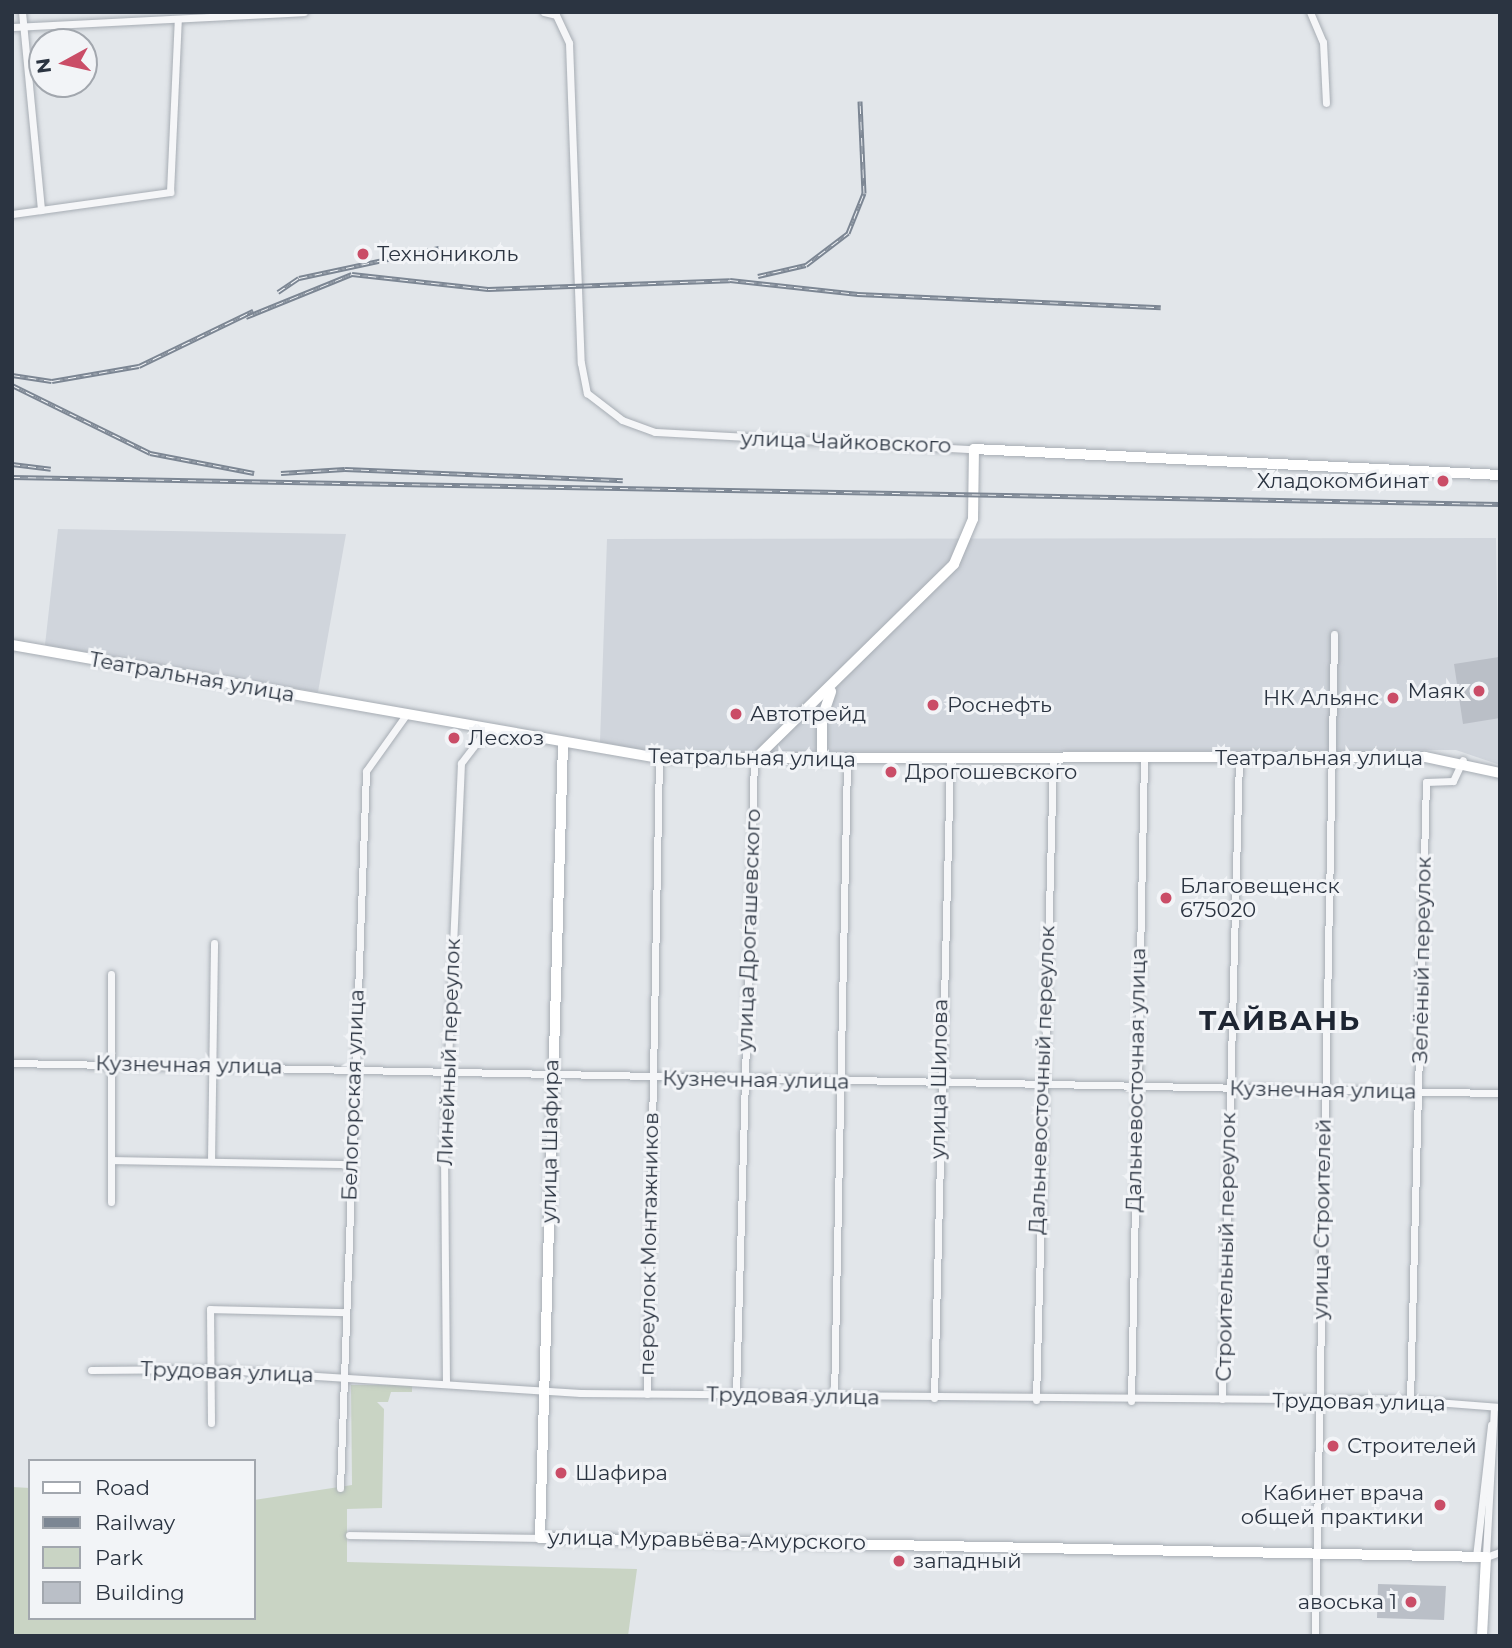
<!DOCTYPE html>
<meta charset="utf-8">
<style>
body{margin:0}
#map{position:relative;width:1512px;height:1648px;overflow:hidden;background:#e2e6ea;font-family:Montserrat,sans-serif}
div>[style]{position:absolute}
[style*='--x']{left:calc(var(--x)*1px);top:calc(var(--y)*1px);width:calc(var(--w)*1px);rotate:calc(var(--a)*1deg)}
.built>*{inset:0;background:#d0d5dc}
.green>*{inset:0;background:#c9d4c4}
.building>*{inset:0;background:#babfc7}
.roads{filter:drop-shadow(0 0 2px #a7adb4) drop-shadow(0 0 2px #a7adb4)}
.street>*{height:7px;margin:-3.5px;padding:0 3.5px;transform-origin:3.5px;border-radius:3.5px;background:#f5f6f8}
.secondary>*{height:10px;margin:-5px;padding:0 5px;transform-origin:5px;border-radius:5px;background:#fff}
.rail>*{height:5px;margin-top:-2.5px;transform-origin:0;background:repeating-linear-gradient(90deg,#f2f4f7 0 8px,#7c8693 0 16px);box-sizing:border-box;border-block:2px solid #7c8693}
.dots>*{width:19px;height:19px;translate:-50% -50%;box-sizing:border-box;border:4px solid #f2f4f7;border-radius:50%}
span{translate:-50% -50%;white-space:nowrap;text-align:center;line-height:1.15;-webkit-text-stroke:6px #f2f4f7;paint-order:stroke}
.poi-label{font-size:21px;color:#2b3441}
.left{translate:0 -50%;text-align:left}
.right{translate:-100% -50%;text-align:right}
.street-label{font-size:21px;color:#2b3441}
.district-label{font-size:28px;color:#1d2532;font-weight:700;letter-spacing:2px}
.frame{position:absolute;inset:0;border:14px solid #2b3441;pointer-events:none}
.legend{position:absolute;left:28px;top:1459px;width:228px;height:161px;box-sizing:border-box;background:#f2f4f7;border:2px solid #a2a7ae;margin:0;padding:9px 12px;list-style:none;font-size:21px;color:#2b3441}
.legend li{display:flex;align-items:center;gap:14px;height:35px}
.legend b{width:35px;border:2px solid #a2a7ae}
.north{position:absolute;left:28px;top:28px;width:70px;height:70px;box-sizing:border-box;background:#f2f4f7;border:2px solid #a2a7ae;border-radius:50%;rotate:262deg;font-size:19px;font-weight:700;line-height:28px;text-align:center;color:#2b3441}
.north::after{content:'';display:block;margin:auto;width:24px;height:32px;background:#ca4d67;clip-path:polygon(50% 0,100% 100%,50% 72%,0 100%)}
</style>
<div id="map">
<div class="built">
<div style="clip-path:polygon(58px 529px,346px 534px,318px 692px,45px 645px)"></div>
<div style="clip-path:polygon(1496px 538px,1500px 765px,1456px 750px,653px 752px,600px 742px,607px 539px)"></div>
</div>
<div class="green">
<div style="clip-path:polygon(351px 1385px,412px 1385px,412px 1392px,391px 1392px,388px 1402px,377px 1402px,384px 1409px,382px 1508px,347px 1509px,347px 1562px,637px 1569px,628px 1636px,12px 1636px,12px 1487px,30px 1488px,30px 1618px,254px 1618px,254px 1500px,352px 1485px)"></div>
</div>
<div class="building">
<div style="clip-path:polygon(1499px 657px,1500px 718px,1463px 724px,1454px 664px)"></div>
<div style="clip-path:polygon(1378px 1584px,1446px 1586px,1444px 1620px,1377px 1618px)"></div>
</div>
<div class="roads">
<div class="street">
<div style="--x:22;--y:12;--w:199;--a:84.5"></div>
<div style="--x:544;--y:12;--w:12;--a:14"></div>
<div style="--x:1310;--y:12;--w:33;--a:67"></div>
<div style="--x:1323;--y:42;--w:61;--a:87.2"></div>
<div style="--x:556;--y:15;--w:31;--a:65"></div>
<div style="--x:569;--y:43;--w:320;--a:87.9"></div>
<div style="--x:581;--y:363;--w:31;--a:79"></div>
<div style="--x:587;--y:393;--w:44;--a:37.6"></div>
<div style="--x:622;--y:420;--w:35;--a:20"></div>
<div style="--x:655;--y:432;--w:319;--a:3.1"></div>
<div style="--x:12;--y:27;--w:292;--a:-2.9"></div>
<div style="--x:12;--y:214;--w:160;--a:-7.9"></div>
<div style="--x:170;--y:192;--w:173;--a:-87.4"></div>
<div style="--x:111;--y:974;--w:228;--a:90"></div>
<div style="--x:12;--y:1063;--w:1488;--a:1.16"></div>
<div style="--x:112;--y:1160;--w:239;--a:1"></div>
<div style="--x:211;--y:1161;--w:218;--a:-89.2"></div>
<div style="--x:91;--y:1370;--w:117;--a:-0.5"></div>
<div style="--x:208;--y:1369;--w:373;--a:3.7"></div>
<div style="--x:580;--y:1393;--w:830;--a:0.48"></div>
<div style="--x:1410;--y:1400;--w:90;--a:4.4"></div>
<div style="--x:446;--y:1383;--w:231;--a:-90.5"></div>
<div style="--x:444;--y:1152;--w:389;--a:-87.5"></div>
<div style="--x:461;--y:763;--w:43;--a:-52.6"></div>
<div style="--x:647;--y:1394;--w:636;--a:-88.92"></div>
<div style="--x:736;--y:1395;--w:635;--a:-88.38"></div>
<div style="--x:834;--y:1398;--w:638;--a:-88.83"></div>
<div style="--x:934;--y:1398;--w:638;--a:-88.56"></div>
<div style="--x:1222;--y:1399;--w:640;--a:-88.48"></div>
<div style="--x:1036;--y:1400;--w:640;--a:-88.48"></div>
<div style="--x:1410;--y:1400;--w:618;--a:-88.52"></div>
<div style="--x:1426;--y:782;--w:27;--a:-2"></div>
<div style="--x:1453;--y:781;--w:23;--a:-65"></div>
<div style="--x:1131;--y:1401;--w:642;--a:-88.84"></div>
<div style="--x:1494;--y:1407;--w:150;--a:93.1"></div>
<div style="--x:1486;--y:1557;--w:15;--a:-20"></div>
<div style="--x:211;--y:1423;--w:114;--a:-90.5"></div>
<div style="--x:210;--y:1309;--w:135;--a:1.3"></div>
<div style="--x:340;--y:1488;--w:717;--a:-87.92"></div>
<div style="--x:366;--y:771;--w:69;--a:-54.5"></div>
<div style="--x:349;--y:1535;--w:191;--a:0.9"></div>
<div style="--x:1476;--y:1557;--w:133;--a:-83.5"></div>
<div style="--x:1315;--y:1636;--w:1002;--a:-88.91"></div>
</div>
<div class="secondary">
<div style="--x:12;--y:645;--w:657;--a:9.91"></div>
<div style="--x:659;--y:758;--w:766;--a:-0.07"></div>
<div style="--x:1425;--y:757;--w:77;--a:12"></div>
<div style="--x:563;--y:743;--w:795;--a:91.66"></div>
<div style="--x:540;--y:1538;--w:946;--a:1.15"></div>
<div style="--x:1486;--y:1557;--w:79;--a:92.9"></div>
<div style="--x:754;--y:760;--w:280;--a:-44.4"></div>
<div style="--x:954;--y:564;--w:49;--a:-67.1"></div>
<div style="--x:973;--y:519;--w:70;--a:-89.2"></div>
<div style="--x:974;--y:449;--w:527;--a:2.83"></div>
<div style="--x:822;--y:760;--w:42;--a:-90"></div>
<div style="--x:822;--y:718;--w:28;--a:-71"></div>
</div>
</div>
<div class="rail">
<div style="--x:758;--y:276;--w:49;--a:-12.9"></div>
<div style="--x:806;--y:265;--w:53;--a:-37.3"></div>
<div style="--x:848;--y:233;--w:43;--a:-68.2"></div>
<div style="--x:864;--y:193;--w:92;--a:-92.5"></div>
<div style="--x:278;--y:292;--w:25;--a:-34"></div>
<div style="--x:299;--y:278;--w:143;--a:-12.1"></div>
<div style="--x:246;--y:317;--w:114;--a:-22.1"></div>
<div style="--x:352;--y:274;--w:137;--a:6.3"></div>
<div style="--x:488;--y:289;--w:242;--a:-2.1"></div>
<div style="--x:730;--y:280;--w:129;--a:6.2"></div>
<div style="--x:858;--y:294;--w:303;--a:2.5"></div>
<div style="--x:12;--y:375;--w:40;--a:8.5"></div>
<div style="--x:52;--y:381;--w:88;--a:-9.8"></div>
<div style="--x:139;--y:366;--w:127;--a:-25.8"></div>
<div style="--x:12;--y:385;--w:154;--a:26.2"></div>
<div style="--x:150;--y:453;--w:106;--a:10.9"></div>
<div style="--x:12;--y:464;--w:39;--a:7"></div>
<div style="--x:281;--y:473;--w:64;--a:-3.6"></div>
<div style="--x:345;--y:469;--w:278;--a:2.3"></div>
<div style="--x:12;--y:477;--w:1488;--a:1.04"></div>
</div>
<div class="dots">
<div style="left:363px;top:254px;background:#ca4d67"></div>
<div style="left:1443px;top:481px;background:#ca4d67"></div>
<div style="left:1479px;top:691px;background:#ca4d67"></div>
<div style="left:1393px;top:698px;background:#ca4d67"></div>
<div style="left:933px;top:705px;background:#ca4d67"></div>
<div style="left:736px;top:714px;background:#ca4d67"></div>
<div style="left:454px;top:738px;background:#ca4d67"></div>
<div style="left:891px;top:772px;background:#ca4d67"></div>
<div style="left:1166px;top:898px;background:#ca4d67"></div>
<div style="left:1333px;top:1446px;background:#ca4d67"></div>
<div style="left:561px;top:1473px;background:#ca4d67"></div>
<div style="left:1440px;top:1505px;background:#ca4d67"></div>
<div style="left:899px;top:1561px;background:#ca4d67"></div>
<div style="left:1411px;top:1602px;background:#ca4d67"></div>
</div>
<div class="poi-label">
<span class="left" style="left:377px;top:254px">Технониколь</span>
<span class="right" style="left:1429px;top:481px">Хладокомбинат</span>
<span class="right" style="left:1465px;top:691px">Маяк</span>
<span class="right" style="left:1379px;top:698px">НК Альянс</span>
<span class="left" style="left:947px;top:705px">Роснефть</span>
<span class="left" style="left:750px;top:714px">Автотрейд</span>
<span class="left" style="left:468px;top:738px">Лесхоз</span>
<span class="left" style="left:905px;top:772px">Дрогошевского</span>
<span class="left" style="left:1180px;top:898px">Благовещенск<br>675020</span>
<span class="left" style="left:1347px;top:1446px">Строителей</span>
<span class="left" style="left:575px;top:1473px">Шафира</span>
<span class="right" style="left:1424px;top:1505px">Кабинет врача<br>общей практики</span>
<span class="left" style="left:913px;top:1561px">западный</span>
<span class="right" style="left:1397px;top:1602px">авоська 1</span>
</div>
<div class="street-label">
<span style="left:846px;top:442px;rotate:2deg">улица Чайковского</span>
<span style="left:192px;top:677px;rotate:10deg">Театральная улица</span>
<span style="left:752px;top:758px;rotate:1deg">Театральная улица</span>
<span style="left:1319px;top:758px">Театральная улица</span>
<span style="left:749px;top:930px;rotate:-88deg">улица Дрогашевского</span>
<span style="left:1422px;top:960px;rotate:-89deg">Зелёный переулок</span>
<span style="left:449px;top:1052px;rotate:-88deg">Линейный переулок</span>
<span style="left:189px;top:1065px;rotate:1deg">Кузнечная улица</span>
<span style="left:939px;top:1079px;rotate:-89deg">улица Шилова</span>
<span style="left:756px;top:1080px;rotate:1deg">Кузнечная улица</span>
<span style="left:1042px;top:1080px;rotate:-88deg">Дальневосточный переулок</span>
<span style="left:1136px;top:1080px;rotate:-89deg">Дальневосточная улица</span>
<span style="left:1323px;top:1090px;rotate:1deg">Кузнечная улица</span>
<span style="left:353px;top:1095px;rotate:-88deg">Белогорская улица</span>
<span style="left:550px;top:1141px;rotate:-89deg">улица Шафира</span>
<span style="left:1322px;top:1219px;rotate:-89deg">улица Строителей</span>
<span style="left:649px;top:1244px;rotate:-89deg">переулок Монтажников</span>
<span style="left:1226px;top:1247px;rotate:-89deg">Строительный переулок</span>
<span style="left:227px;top:1372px;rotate:2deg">Трудовая улица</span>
<span style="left:793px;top:1396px;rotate:1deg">Трудовая улица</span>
<span style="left:1359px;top:1402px;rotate:1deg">Трудовая улица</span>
<span style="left:707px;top:1540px;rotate:1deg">улица Муравьёва-Амурского</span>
</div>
<div class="district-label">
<span style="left:1280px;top:1020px">ТАЙВАНЬ</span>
</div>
<div class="frame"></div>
<ul class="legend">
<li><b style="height:9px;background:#fff"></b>Road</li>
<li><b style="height:9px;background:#7c8693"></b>Railway</li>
<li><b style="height:19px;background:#c9d4c4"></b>Park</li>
<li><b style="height:19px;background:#babfc7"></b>Building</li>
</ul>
<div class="north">N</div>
</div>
